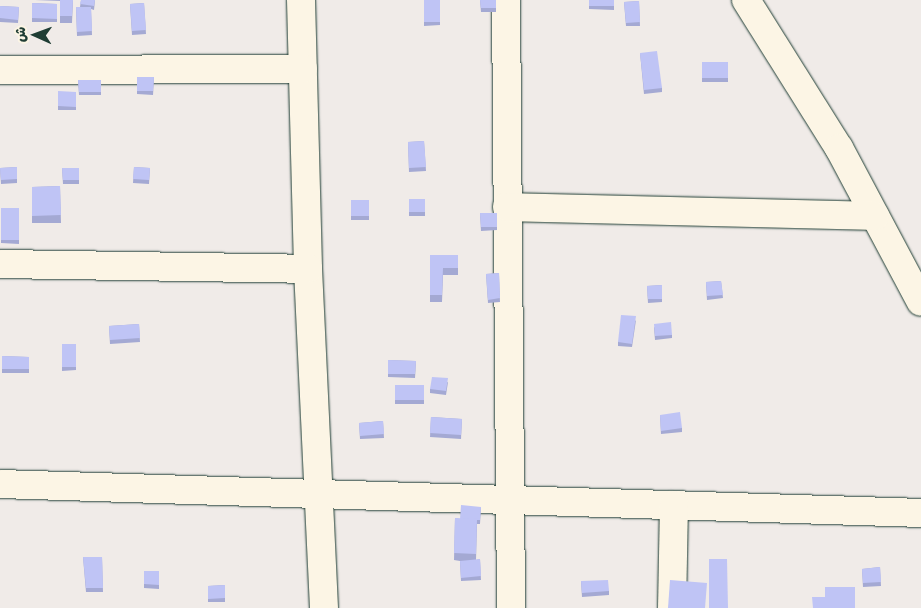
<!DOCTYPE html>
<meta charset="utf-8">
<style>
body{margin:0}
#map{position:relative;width:921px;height:608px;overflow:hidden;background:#f0ebe8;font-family:"Shantell Sans","Playpen Sans Arabic",sans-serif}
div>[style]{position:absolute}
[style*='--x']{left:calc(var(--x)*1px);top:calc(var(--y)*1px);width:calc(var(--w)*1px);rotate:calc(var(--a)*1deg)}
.roads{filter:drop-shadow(0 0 1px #1f3d34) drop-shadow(0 0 1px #1f3d34)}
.minor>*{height:28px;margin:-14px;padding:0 14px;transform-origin:14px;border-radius:14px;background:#fcf5e5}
.wall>*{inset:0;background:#a4a9d3}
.building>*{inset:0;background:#bfc4f5}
span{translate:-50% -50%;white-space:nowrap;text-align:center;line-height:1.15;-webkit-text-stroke:5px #fcf5e5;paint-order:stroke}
.north{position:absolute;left:10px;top:10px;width:50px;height:50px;-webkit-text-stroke:4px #fcf5e5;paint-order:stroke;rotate:272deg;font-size:14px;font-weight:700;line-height:20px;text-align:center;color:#1f3d34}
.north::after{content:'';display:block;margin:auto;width:18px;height:22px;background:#1f3d34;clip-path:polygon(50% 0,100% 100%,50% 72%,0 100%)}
</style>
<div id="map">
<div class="roads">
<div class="minor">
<div style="--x:301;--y:0;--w:269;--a:88.5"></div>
<div style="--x:308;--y:269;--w:339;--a:87.3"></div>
<div style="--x:506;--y:0;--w:608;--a:89.53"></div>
<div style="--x:746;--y:0;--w:175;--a:57.9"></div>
<div style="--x:839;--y:148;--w:174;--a:62"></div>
<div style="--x:0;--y:70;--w:303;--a:-0.2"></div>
<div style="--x:507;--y:207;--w:368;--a:1.4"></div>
<div style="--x:0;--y:264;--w:308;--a:0.9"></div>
<div style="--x:0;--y:484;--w:921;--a:1.8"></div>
<div style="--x:672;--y:608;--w:103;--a:-88.9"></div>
</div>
</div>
<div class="wall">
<div style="clip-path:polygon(35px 0,73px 0,72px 23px,60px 23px,60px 1px)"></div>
<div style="clip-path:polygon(81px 0,95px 0,94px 10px,91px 9px,92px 35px,77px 36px,76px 7px,80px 7px)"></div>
<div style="clip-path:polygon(424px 0,440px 0,440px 25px,424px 26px)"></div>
<div style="clip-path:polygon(480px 0,496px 0,496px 12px,481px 12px)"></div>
<div style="clip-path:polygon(589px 0,614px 0,614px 10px,589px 9px)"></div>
<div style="clip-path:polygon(639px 1px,640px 26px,626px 26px,624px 2px)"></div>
<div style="clip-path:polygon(32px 3px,57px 4px,57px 22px,32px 22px)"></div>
<div style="clip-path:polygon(144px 3px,146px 34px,132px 35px,130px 4px)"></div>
<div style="clip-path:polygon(0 6px,19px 7px,18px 23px,0 22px)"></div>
<div style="clip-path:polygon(640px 53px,662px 88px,662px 92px,644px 94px)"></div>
<div style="clip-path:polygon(702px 62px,728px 62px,728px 82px,702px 82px)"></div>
<div style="clip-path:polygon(137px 77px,154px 77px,153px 95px,137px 94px)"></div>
<div style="clip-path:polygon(78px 80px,101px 80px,101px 95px,79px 95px)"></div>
<div style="clip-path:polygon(76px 92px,76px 110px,58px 110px,58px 106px)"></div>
<div style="clip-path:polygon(424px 141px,426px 171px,409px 172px,408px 142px)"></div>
<div style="clip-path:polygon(17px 167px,17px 183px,1px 184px,0 168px)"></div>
<div style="clip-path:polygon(134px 167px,150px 168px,149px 184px,133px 183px)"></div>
<div style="clip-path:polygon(62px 168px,79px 168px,79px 184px,63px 184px)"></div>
<div style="clip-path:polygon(60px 186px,61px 223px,32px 223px,32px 187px)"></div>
<div style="clip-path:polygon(409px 199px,425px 199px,425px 216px,409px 216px)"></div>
<div style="clip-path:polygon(351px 200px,369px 200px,369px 220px,351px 220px)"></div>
<div style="clip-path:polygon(1px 208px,19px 208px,19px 244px,1px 243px)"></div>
<div style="clip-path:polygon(480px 213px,497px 213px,497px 230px,481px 231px)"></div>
<div style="clip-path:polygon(430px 255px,458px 255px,458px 275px,443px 275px,442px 302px,430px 302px)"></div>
<div style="clip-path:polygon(499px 273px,500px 302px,488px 303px,486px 274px)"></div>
<div style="clip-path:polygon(721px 281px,723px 298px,707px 300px,706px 282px)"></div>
<div style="clip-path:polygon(662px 285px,662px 302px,648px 303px,647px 286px)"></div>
<div style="clip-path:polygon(636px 320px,632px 347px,618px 346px,618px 342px)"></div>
<div style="clip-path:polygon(139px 324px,140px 342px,110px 344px,109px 326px)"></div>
<div style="clip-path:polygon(654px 327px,672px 335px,672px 338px,655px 340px)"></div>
<div style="clip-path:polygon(62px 344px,76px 344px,76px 370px,62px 371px)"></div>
<div style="clip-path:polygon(2px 356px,29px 357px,29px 373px,2px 373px)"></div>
<div style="clip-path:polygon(388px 360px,416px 361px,415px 378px,388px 377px)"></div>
<div style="clip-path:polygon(448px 382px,446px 395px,430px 393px,430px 389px)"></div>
<div style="clip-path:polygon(395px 385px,424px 385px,424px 404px,395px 404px)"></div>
<div style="clip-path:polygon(660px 415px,682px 428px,682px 432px,661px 434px)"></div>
<div style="clip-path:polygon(431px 417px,462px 419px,461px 439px,430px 437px)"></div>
<div style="clip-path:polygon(383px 421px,384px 438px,360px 439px,359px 423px)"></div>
<div style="clip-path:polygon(481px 507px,480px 524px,477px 524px,476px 560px,480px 559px,481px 580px,461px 581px,460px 561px,454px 560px,455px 518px,460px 519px)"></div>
<div style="clip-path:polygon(83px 557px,102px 557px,103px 592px,86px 592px)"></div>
<div style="clip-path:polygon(880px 567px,881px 586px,863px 587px,862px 569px)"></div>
<div style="clip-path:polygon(144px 571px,159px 571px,159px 589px,144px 588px)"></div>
<div style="clip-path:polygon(581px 581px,609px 591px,609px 595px,582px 597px)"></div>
<div style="clip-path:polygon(225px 585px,225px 602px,208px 602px,208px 586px)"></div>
</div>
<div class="building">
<div style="clip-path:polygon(60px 0,73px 0,72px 16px,60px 16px)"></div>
<div style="clip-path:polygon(81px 0,95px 0,94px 6px,80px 4px)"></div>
<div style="clip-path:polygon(424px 0,440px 0,440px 22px,424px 22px)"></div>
<div style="clip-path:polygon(480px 0,496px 0,496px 8px,481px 8px)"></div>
<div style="clip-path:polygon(589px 0,614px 0,614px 6px,589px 6px)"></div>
<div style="clip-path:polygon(639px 1px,640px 22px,626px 23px,624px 2px)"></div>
<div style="clip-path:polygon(32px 3px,57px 4px,57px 19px,32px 18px)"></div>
<div style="clip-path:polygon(144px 3px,146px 30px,132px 31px,130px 4px)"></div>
<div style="clip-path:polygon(0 6px,19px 7px,18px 20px,0 18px)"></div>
<div style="clip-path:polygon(76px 7px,91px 7px,92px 31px,77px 32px)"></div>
<div style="clip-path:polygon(657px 51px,662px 88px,644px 90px,640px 53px)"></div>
<div style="clip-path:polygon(702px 62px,728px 62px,728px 78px,702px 78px)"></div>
<div style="clip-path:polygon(137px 77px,154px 77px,153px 91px,137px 91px)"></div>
<div style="clip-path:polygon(78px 80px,101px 80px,101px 92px,79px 92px)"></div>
<div style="clip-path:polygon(58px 91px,76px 92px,76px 107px,58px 106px)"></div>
<div style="clip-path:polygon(424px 141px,426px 167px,409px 168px,408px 142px)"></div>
<div style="clip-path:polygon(17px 167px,17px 179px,1px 180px,0 168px)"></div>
<div style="clip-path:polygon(134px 167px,150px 168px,149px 180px,133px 179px)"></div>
<div style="clip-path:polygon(62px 168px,79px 168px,79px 180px,63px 180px)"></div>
<div style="clip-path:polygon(60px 186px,61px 215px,32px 216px,32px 187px)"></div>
<div style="clip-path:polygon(409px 199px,425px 199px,425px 212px,409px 212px)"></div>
<div style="clip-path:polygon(351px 200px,369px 200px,369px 216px,351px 216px)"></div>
<div style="clip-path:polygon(1px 208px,19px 208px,19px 240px,1px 240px)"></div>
<div style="clip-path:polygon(480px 213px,497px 213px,497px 227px,481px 227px)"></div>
<div style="clip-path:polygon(430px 255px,458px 255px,458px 268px,443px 268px,442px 295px,430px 295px)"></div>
<div style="clip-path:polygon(499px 273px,500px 298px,488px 300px,486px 274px)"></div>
<div style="clip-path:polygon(721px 281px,723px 295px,707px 296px,706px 282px)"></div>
<div style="clip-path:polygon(662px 285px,662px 299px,648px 299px,647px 286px)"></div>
<div style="clip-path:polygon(621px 315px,636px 316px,632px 344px,618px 342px)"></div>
<div style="clip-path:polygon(671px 322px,672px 335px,655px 336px,654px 324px)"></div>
<div style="clip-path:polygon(139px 324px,140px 338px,110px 340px,109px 326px)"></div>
<div style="clip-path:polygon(62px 344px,76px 344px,76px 367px,62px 367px)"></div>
<div style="clip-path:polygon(2px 356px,29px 357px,29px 369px,2px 369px)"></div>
<div style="clip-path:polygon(388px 360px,416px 361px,415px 374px,388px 374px)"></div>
<div style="clip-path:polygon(432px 377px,448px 378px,446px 391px,430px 389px)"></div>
<div style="clip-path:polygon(395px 385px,424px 385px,424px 400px,395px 400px)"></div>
<div style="clip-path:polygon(680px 412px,682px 428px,661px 431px,660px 415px)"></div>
<div style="clip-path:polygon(431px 417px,462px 419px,461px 435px,430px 433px)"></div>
<div style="clip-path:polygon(383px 421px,384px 434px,360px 436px,359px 423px)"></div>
<div style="clip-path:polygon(461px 505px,481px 507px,480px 520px,477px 520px,477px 519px,460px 519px)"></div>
<div style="clip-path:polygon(455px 518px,477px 519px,476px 554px,454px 553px)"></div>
<div style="clip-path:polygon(83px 557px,102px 557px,103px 588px,86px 588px)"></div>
<div style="clip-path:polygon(480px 559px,481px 576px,461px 578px,460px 561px)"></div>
<div style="clip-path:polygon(709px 559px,727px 559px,728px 608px,709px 608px)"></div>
<div style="clip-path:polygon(880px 567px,881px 582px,863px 583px,862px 569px)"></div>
<div style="clip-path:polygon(144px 571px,159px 571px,159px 585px,144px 584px)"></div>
<div style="clip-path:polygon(608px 580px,609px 591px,582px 593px,581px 581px)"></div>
<div style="clip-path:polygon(670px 580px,707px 583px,705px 608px,668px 608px)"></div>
<div style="clip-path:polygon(225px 585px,225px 598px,208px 599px,208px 586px)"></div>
<div style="clip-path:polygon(825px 587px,855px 587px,855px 608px,813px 608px,812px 597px,825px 597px)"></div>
</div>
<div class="north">ش</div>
</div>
